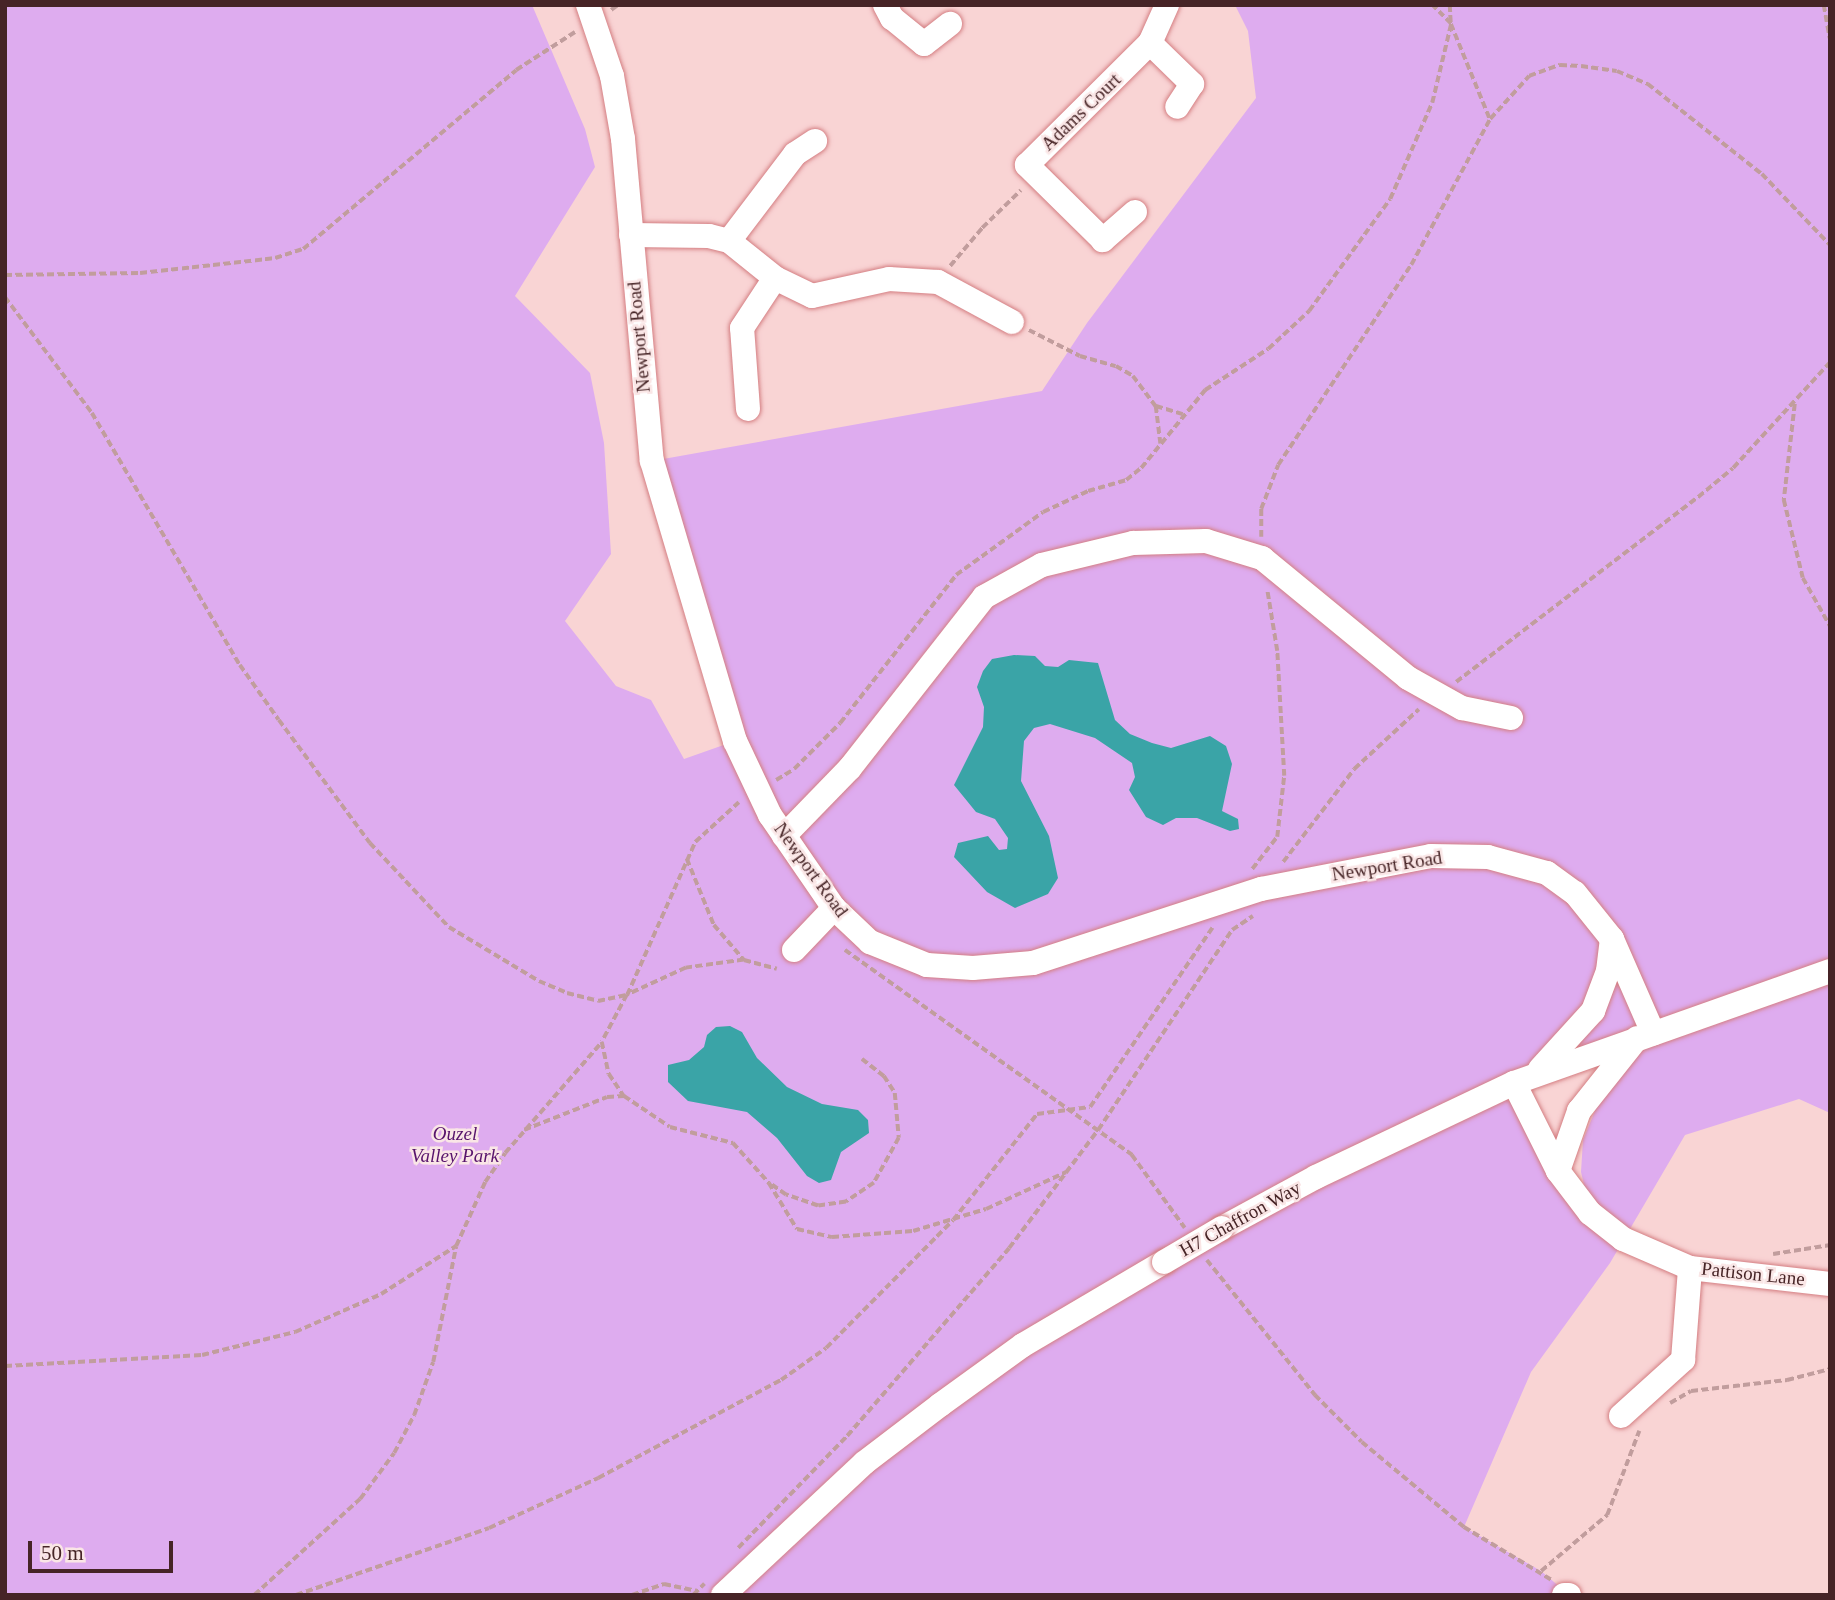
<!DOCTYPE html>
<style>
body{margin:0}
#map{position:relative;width:1835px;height:1600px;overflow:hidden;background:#f9d4d4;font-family:"Times New Roman",serif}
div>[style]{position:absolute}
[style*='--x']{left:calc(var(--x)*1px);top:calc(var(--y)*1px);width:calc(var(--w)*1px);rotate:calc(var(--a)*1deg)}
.green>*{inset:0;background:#deacef}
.water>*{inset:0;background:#3aa4a7}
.path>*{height:3.5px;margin-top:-1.75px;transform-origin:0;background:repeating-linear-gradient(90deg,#c19d9d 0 7px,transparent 0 10.5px)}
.roads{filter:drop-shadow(0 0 2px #d47e82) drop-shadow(0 0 2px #d47e82)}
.minor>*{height:24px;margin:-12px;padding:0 12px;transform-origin:12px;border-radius:12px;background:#fff}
.bridges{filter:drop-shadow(0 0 2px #d47e82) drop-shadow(0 0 2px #d47e82)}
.minor-bridge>*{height:24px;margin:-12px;padding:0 12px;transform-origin:12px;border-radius:12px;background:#fff}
span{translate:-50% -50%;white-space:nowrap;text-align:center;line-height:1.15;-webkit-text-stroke:5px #fae6e6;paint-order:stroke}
.street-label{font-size:19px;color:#462426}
.park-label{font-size:19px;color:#58146c;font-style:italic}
.frame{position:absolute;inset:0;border:7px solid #462426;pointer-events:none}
.scale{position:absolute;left:28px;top:1541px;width:145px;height:32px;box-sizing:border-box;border:4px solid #462426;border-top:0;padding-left:9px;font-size:21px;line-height:24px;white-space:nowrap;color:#462426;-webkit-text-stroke:5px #fae6e6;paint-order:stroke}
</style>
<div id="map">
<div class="green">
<div style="clip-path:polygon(evenodd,5px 5px,532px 5px,585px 129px,595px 167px,515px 296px,590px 373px,604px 443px,611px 554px,565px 621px,616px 686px,651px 700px,684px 759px,735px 741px,652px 461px,1042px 391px,1087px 323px,1256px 98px,1248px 31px,1235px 5px,1830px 5px,1830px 1113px,1799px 1099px,1685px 1135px,1610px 1263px,1531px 1372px,1464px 1527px,1541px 1571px,1567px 1593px,5px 1595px,5px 5px,1652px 1034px,1597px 1106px,1583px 1140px,1581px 1172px,1590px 1210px,1514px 1083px,1652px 1034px)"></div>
</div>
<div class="water">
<div style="clip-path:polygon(1014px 655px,1035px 656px,1045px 666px,1058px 667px,1069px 660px,1098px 663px,1115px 720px,1130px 734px,1152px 743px,1171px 748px,1210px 736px,1226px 746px,1232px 764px,1222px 811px,1238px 819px,1239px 829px,1230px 831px,1197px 818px,1176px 818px,1163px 825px,1146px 817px,1129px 790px,1135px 777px,1132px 763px,1095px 738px,1050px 724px,1034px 728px,1024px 741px,1021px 781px,1049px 836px,1058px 878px,1048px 894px,1015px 908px,987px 892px,954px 857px,958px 843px,988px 836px,999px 850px,1007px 849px,1008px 838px,995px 819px,976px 812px,954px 785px,983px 727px,984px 707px,977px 687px,983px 671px,992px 659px)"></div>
<div style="clip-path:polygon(730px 1026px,742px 1032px,757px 1058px,787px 1087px,822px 1104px,858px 1110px,868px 1120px,869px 1133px,841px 1152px,831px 1180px,819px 1183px,807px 1176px,777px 1138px,747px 1112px,688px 1101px,668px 1082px,668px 1065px,689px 1060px,704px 1047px,707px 1035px,716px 1027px)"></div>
</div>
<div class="path">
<div style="--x:1450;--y:5;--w:19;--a:87"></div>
<div style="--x:1451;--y:24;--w:103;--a:67.7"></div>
<div style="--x:1824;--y:5;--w:34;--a:80"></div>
<div style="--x:611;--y:10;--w:9;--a:-36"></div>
<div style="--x:950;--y:266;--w:50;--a:-49.9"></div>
<div style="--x:982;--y:228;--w:54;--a:-44.3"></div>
<div style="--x:5;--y:275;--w:135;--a:-0.8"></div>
<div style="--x:140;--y:273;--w:136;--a:-6.3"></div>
<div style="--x:275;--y:258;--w:29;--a:-18"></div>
<div style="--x:303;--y:249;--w:278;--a:-40"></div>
<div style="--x:516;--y:70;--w:70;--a:-32.8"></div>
<div style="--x:5;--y:297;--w:145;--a:53.1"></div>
<div style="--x:92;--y:413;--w:292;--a:59.6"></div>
<div style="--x:240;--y:665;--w:67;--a:54.7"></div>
<div style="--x:279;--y:720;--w:153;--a:53.5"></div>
<div style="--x:370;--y:843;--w:115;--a:46.8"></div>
<div style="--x:449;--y:927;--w:105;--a:31"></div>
<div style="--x:539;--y:981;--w:30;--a:23"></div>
<div style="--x:567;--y:993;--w:32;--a:14"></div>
<div style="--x:598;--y:1001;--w:30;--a:-12"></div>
<div style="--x:627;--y:995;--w:167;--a:-66"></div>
<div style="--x:695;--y:842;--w:59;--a:-42.3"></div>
<div style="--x:1029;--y:330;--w:57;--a:27"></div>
<div style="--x:1080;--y:356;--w:37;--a:16"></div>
<div style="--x:1116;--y:366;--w:20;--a:30"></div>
<div style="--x:1133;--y:376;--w:38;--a:53"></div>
<div style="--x:1156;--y:406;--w:28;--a:17"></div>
<div style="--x:1795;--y:404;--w:97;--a:96.5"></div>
<div style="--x:1784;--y:500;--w:80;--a:76.3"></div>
<div style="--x:1803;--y:578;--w:55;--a:60.6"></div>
<div style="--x:1156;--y:406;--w:38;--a:83"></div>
<div style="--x:1261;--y:537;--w:28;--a:-90"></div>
<div style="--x:1261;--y:509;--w:47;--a:-68.9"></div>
<div style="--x:1278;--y:465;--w:240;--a:-56.4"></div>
<div style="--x:1411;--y:265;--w:166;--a:-61.6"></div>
<div style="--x:1490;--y:119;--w:58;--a:-47.8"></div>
<div style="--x:1529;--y:76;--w:33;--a:-20"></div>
<div style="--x:1560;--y:65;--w:21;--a:3"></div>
<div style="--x:1581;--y:66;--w:36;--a:8"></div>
<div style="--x:1617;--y:71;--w:34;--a:23"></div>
<div style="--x:1648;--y:84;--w:145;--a:38.3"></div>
<div style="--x:1762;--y:174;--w:98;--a:46.2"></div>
<div style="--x:1456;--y:682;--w:305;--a:-37.4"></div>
<div style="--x:1698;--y:497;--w:45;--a:-39.6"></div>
<div style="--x:1733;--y:468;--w:144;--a:-47.5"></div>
<div style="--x:776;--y:780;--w:21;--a:-31"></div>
<div style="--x:794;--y:769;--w:65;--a:-45"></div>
<div style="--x:840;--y:723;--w:188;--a:-51.9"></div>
<div style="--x:956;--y:575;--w:107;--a:-35.9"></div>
<div style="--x:1043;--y:512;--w:50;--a:-25"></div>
<div style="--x:1088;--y:491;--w:40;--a:-16"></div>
<div style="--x:1126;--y:480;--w:19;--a:-39"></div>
<div style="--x:1141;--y:468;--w:101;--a:-50.6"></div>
<div style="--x:1205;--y:390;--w:75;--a:-33.1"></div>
<div style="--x:1268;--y:349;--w:56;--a:-42.8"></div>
<div style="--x:1309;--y:311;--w:138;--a:-54.1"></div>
<div style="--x:1390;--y:199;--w:105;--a:-66.4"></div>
<div style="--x:1432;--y:103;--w:81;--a:-76.5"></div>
<div style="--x:1451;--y:24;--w:27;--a:-135"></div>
<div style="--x:687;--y:859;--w:71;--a:67.8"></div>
<div style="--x:714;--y:925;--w:46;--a:49.4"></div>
<div style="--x:744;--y:960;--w:34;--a:15"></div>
<div style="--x:1283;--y:862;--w:117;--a:-52.6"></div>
<div style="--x:1354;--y:769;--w:88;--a:-42.7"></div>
<div style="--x:1252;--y:869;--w:41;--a:-52"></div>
<div style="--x:1277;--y:837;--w:61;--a:-83.5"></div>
<div style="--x:1284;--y:776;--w:125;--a:-93.2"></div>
<div style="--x:1277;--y:651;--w:62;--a:-99.3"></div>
<div style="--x:845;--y:950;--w:353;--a:35.5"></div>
<div style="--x:1132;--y:1155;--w:90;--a:54"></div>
<div style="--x:744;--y:960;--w:59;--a:172.1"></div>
<div style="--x:686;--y:968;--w:65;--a:155.4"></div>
<div style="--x:627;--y:995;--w:53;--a:118"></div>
<div style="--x:602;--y:1042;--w:33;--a:78"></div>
<div style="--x:609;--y:1074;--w:27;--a:56"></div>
<div style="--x:624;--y:1096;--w:55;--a:34"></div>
<div style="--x:670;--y:1127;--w:65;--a:14.3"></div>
<div style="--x:733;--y:1143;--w:54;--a:48"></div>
<div style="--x:862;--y:1059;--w:28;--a:38"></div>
<div style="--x:884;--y:1076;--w:20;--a:57"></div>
<div style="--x:895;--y:1093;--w:45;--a:84.9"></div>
<div style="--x:899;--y:1138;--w:51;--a:119.1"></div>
<div style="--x:874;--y:1183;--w:34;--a:146"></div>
<div style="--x:846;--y:1202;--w:28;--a:172"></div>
<div style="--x:818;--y:1206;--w:34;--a:-161"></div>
<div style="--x:786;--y:1195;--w:21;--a:-145"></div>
<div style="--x:769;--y:1183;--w:54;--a:58.7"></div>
<div style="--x:797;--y:1229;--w:36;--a:13"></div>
<div style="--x:832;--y:1237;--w:81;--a:-4.2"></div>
<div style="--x:913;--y:1231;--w:76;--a:-16.8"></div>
<div style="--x:986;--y:1209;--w:88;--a:-24.8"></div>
<div style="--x:524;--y:1130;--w:89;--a:-21.7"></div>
<div style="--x:607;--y:1097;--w:17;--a:-3"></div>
<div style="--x:1773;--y:1254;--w:58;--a:-9"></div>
<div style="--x:1207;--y:1260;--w:173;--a:51.3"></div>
<div style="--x:1315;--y:1395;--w:66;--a:45"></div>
<div style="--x:1362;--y:1442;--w:133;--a:39.8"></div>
<div style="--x:1464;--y:1527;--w:103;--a:31.1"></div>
<div style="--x:5;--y:1366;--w:197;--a:-3.2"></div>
<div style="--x:202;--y:1355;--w:96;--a:-13.9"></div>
<div style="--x:295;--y:1332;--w:94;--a:-23.8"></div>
<div style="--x:381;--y:1294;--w:89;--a:-32.6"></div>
<div style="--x:456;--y:1246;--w:70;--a:-65.6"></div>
<div style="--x:485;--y:1182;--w:35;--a:-55"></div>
<div style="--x:505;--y:1153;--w:147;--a:-48.9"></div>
<div style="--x:1670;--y:1403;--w:24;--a:-30"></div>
<div style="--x:1691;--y:1391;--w:97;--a:-6.5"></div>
<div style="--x:1787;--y:1380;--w:44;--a:-14.3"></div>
<div style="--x:738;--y:1548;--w:156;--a:-45.8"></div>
<div style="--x:847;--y:1436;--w:248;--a:-49.2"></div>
<div style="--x:1009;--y:1248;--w:148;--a:-53"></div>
<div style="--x:1098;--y:1130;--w:241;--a:-56.2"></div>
<div style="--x:1232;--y:930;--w:25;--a:-34"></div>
<div style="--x:1541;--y:1571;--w:87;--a:-40.3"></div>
<div style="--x:1607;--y:1515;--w:90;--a:-69.1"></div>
<div style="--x:254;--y:1595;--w:143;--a:-42.2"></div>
<div style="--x:360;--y:1499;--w:57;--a:-53.5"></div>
<div style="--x:394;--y:1453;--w:43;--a:-62.2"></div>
<div style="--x:414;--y:1415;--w:56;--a:-70.3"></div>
<div style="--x:433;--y:1362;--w:118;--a:-78.8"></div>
<div style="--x:296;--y:1595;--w:204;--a:-19.1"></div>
<div style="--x:489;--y:1528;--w:120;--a:-24.6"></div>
<div style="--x:598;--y:1478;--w:208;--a:-28.2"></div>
<div style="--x:781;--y:1380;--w:55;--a:-35.4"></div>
<div style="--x:826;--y:1348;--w:180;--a:-45.2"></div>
<div style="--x:953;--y:1220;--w:135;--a:-51.6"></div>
<div style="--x:1037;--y:1114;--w:53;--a:-7.5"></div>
<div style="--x:1090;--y:1107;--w:217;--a:-55.7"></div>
<div style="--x:632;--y:1595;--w:34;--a:-19"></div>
<div style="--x:664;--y:1584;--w:34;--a:12"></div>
<div style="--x:693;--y:1595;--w:16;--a:-45"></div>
</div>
<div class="roads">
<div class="minor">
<div style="--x:588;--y:5;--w:75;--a:71.3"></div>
<div style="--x:612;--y:76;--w:64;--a:80.1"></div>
<div style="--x:623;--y:139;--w:323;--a:84.9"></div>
<div style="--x:652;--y:461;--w:292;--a:73.5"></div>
<div style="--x:735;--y:741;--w:82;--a:64.7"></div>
<div style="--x:770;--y:815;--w:113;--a:55.5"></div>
<div style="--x:834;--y:908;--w:50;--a:43.4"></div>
<div style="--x:870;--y:942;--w:61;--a:22"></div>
<div style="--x:927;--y:965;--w:46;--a:3.7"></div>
<div style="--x:973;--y:968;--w:60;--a:-4.8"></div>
<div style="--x:1033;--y:963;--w:240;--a:-18"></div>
<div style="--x:1261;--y:889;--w:173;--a:-11"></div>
<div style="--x:1431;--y:856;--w:57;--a:1"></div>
<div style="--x:1488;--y:857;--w:61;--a:15.2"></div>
<div style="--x:1547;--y:873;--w:34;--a:36"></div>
<div style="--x:1575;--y:893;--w:59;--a:51.2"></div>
<div style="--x:1612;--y:939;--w:103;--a:66.4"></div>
<div style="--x:885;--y:5;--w:15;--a:62"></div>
<div style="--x:892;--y:18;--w:41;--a:39.1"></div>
<div style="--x:924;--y:44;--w:33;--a:-38"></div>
<div style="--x:1150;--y:43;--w:59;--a:44.3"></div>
<div style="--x:1192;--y:84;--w:27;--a:123"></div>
<div style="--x:1135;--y:212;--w:43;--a:138.8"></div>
<div style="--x:1103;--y:240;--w:107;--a:-135.4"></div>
<div style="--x:1027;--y:165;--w:173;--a:-44.8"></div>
<div style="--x:1150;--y:43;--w:42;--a:-65.9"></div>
<div style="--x:631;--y:235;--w:78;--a:0.7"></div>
<div style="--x:709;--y:236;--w:21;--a:14"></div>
<div style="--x:729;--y:241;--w:59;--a:38.8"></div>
<div style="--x:775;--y:278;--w:41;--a:25.9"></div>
<div style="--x:812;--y:296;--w:79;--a:-12.4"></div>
<div style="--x:889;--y:279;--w:49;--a:3.5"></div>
<div style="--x:938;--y:282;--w:84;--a:28.4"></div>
<div style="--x:729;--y:241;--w:109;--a:-52.8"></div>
<div style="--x:795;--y:154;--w:24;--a:-33"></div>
<div style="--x:748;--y:409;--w:81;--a:-94.2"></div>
<div style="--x:742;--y:328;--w:60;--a:-56.6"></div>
<div style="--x:784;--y:836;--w:95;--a:-45.9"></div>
<div style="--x:850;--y:768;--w:217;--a:-51.9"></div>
<div style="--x:984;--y:597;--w:66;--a:-28.9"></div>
<div style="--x:1042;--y:565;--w:94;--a:-13.6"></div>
<div style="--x:1133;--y:543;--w:73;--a:-1.6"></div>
<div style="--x:1206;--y:541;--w:59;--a:16.9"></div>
<div style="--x:1262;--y:558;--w:189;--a:39.4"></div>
<div style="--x:1408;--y:678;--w:62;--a:29.1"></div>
<div style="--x:1462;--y:708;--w:50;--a:11.5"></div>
<div style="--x:794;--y:950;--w:58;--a:-46.4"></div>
<div style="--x:1540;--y:1069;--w:79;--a:-47.6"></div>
<div style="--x:1593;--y:1011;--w:43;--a:-69.4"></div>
<div style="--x:1608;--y:971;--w:32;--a:-83"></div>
<div style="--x:1514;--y:1083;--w:98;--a:63.4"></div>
<div style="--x:1558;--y:1171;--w:53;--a:52.7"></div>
<div style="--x:1590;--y:1213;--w:42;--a:38.2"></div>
<div style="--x:1623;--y:1239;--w:73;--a:23.4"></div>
<div style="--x:1690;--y:1268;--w:141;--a:6.5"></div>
<div style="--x:1558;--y:1171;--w:64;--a:-70.7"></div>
<div style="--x:1579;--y:1111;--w:93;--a:-51.5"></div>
<div style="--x:1222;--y:1228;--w:107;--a:-28.5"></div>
<div style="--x:1316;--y:1177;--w:219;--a:-25.4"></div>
<div style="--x:1514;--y:1083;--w:335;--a:-19.5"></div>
<div style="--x:1621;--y:1416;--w:84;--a:-42.1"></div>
<div style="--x:1683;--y:1360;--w:92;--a:-85.6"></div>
<div style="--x:723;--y:1595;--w:193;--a:-43.1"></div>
<div style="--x:864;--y:1463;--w:96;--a:-37.3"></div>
<div style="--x:940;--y:1405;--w:102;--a:-35.9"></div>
<div style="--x:1023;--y:1345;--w:164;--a:-30.5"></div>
<div style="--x:1564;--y:1595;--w:5;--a:0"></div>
</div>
</div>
<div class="bridges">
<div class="minor-bridge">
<div style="--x:1164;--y:1262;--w:67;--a:-30.4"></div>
</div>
</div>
<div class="street-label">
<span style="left:1081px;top:112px;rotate:-44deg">Adams Court</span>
<span style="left:639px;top:337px;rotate:-95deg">Newport Road</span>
<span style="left:1387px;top:866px;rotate:-9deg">Newport Road</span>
<span style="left:811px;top:870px;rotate:54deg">Newport Road</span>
<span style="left:1240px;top:1219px;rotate:-29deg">H7 Chaffron Way</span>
<span style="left:1753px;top:1274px;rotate:6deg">Pattison Lane</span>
</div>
<div class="park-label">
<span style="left:455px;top:1145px">Ouzel<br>Valley Park</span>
</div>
<div class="frame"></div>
<div class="scale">50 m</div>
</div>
